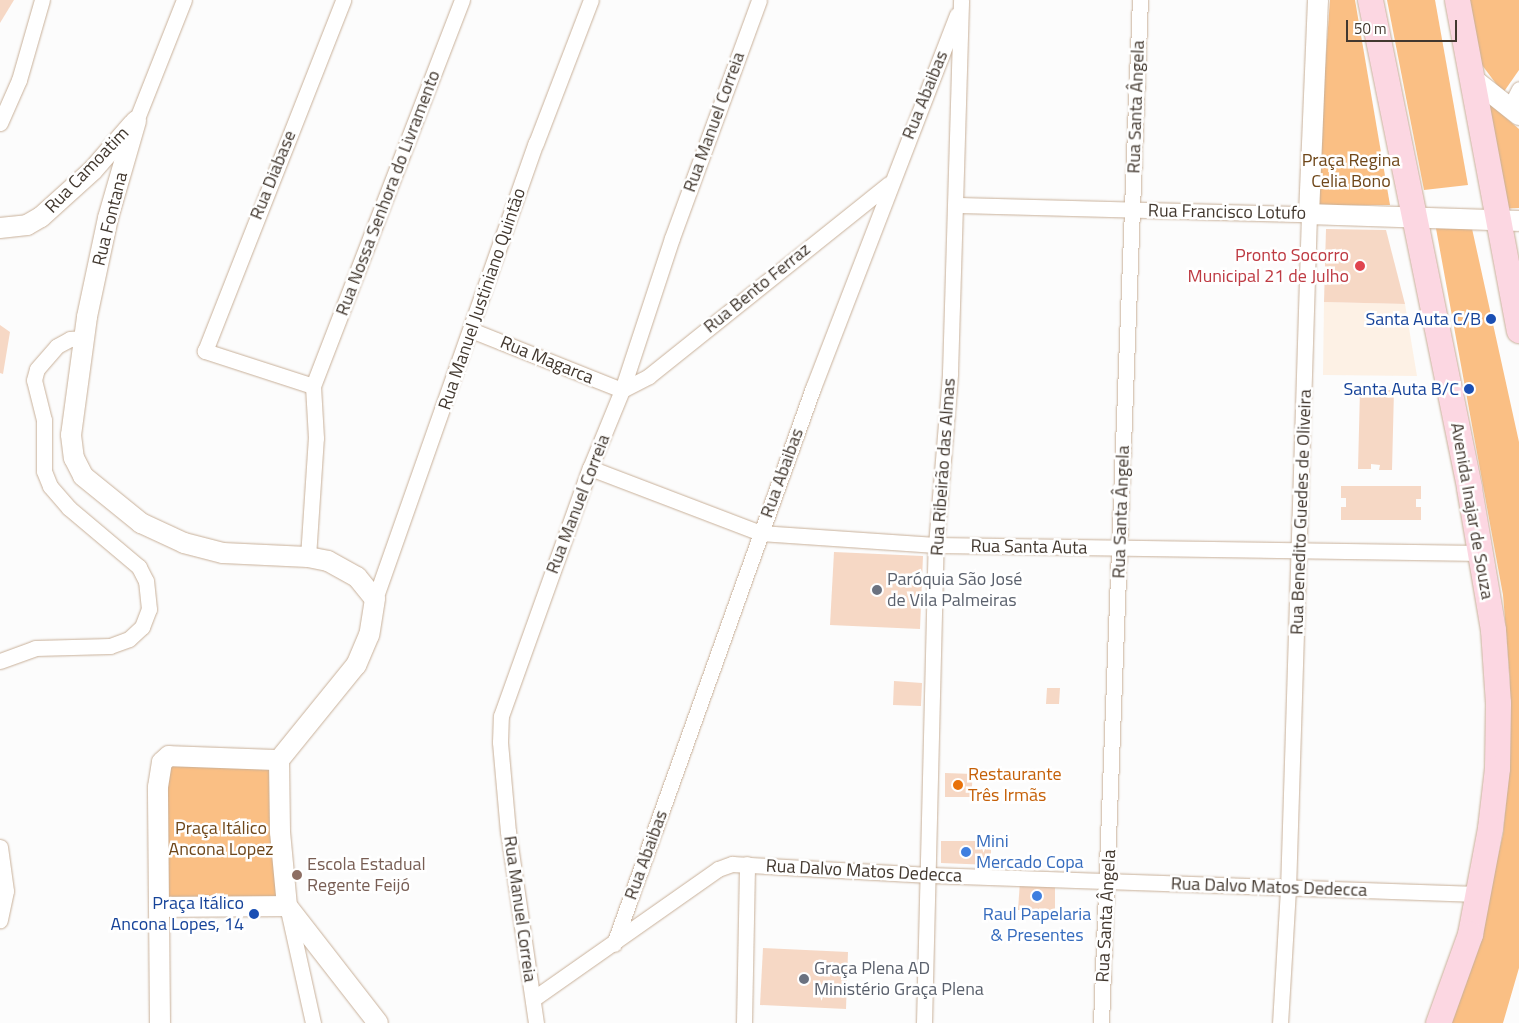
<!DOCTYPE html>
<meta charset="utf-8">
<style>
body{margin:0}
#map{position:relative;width:1519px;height:1023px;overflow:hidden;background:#fcfcfc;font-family:"Titillium Web",sans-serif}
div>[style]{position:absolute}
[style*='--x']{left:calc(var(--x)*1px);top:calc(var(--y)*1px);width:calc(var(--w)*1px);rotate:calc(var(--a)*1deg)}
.built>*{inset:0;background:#fdf1e5}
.green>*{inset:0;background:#fabf84}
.building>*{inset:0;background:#f6d8c5}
.roads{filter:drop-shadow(0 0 1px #c8b099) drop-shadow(0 0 1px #c8b099)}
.minor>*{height:15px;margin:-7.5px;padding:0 7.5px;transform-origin:7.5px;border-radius:7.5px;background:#fff}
.tertiary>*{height:20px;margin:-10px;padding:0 10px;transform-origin:10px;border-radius:10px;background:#fff}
.primary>*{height:25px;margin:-12.5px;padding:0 12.5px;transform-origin:12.5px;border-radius:12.5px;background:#fcd7e2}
.dots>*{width:14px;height:14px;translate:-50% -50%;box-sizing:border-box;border:2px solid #fff;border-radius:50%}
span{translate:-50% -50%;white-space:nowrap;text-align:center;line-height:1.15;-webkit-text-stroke:5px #fff;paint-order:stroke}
.street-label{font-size:18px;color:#42382f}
.park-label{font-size:18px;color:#6f471a}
.health-label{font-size:18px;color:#be3a42}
.right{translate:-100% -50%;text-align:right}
.transit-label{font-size:18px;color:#164399}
.worship-label{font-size:18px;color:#5b616d}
.left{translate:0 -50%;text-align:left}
.food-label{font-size:18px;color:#c56008}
.shop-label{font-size:18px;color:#366cbe}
.education-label{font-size:18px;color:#785e54}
.scale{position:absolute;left:1346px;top:20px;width:111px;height:22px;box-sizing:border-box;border:2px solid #42382f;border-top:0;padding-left:6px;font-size:15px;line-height:18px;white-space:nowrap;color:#42382f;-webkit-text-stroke:4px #fff;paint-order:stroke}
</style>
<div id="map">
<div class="built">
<div style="clip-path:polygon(1324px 302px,1405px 304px,1417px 376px,1323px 375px)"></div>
</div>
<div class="green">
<div style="clip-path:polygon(1330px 0,1355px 0,1390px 205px,1315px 205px)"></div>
<div style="clip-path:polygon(1387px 0,1435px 0,1468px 185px,1424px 190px)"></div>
<div style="clip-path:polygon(1461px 0,1519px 0,1519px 70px,1503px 93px,1470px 49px)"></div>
<div style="clip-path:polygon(1478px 94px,1519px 129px,1519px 208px,1497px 209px)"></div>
<div style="clip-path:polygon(1435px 223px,1471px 224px,1519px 442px,1519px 968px,1503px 1023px,1447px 1023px,1487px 904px,1503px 834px,1510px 762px,1510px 680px,1503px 595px)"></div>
<div style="clip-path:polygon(164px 758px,279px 760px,287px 906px,159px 907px)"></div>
</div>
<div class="building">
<div style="clip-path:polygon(0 0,14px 0,0 23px)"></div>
<div style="clip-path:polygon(1326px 229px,1386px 230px,1405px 304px,1324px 302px)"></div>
<div style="clip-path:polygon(0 325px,10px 332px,3px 374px,0 373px)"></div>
<div style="clip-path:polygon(1360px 389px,1373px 390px,1372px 395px,1381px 395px,1381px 390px,1394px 390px,1392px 470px,1379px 470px,1380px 465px,1371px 464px,1371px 469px,1358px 469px)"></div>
<div style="clip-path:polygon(1341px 486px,1421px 486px,1421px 499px,1416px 499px,1416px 507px,1421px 507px,1421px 520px,1341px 520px,1341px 507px,1346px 507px,1346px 498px,1341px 498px)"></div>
<div style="clip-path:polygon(834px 552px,923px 556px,920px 629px,830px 625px)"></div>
<div style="clip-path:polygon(894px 681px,922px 683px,921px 706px,893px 705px)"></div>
<div style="clip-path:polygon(1047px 688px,1060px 688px,1059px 704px,1046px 704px)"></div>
<div style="clip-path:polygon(945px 773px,973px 774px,971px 797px,945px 797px)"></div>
<div style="clip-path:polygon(941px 841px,991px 841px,991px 865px,941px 863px)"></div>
<div style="clip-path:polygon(1020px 881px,1055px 882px,1055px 911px,1018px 910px)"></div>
<div style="clip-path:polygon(763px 948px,848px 952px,846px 1009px,760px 1005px)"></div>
</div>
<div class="roads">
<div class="minor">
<div style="--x:1510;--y:107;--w:20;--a:-63"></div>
<div style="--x:136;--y:121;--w:130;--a:-68.4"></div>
<div style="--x:0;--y:123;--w:47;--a:-66.2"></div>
<div style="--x:19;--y:80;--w:83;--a:-74"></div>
<div style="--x:957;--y:205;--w:352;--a:1.5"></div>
<div style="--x:1309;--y:214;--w:675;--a:91.78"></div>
<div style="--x:1288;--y:889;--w:134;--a:93.4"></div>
<div style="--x:471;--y:330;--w:162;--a:21.7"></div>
<div style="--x:622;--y:390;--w:30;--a:-27"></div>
<div style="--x:649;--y:376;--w:307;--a:-38.7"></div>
<div style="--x:313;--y:386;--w:114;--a:-162"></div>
<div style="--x:205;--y:351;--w:377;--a:-68.5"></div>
<div style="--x:590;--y:468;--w:182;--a:20.9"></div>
<div style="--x:760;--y:533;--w:176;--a:3.9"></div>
<div style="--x:936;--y:545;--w:545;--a:0.84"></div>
<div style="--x:308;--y:557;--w:119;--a:-86.2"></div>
<div style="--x:316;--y:438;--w:52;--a:-93.3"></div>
<div style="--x:313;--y:386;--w:414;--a:-68.9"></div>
<div style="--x:375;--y:599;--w:484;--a:-70.6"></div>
<div style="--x:536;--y:143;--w:153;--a:-69"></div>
<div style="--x:0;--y:661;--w:37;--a:-20"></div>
<div style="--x:35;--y:648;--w:75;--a:-1.5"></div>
<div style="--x:110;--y:646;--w:20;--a:-20"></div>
<div style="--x:129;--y:639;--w:18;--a:-43"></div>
<div style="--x:142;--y:627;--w:19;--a:-69"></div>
<div style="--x:149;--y:609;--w:28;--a:-96"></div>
<div style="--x:146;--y:581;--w:16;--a:-117"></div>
<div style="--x:139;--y:567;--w:92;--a:-139.9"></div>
<div style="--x:69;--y:508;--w:29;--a:-131"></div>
<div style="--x:50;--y:486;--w:16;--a:-112"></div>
<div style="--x:44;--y:471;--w:51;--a:-90"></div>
<div style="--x:44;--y:420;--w:41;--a:-104"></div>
<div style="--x:34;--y:380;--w:11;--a:-75"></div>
<div style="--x:37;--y:369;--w:30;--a:-49"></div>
<div style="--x:57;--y:346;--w:15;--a:-28"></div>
<div style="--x:70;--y:339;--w:14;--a:-4"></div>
<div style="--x:0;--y:847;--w:44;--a:82.2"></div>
<div style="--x:6;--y:891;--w:30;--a:102"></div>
<div style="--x:288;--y:910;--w:116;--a:77.5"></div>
<div style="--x:614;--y:944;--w:591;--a:-70.31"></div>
<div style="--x:813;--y:388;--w:400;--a:-68.9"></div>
<div style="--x:533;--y:999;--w:226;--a:-35.1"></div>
<div style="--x:718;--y:869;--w:15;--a:-20"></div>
<div style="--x:732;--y:864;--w:198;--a:3.2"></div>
<div style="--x:930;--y:875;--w:548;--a:1.99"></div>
<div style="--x:536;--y:1023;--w:193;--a:-98.3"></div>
<div style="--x:508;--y:832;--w:90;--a:-95.1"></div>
<div style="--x:500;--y:742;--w:26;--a:-88"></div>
<div style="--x:501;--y:716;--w:263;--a:-70.3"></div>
<div style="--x:590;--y:468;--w:84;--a:-67.7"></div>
<div style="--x:622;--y:390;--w:160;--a:-71.8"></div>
<div style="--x:672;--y:238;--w:253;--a:-69.9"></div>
<div style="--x:744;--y:1023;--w:159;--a:-88.9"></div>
<div style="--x:924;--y:1023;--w:478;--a:-88.6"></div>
<div style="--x:936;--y:545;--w:173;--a:-85.3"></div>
<div style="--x:950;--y:373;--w:373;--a:-88.3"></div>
<div style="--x:1101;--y:1023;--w:1024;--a:-87.82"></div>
</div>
<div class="tertiary">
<div style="--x:1318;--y:0;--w:214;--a:92.4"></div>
<div style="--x:1309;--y:214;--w:210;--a:1.9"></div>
<div style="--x:1472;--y:78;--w:60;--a:38.2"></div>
<div style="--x:136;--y:121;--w:101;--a:106.1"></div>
<div style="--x:108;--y:218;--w:101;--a:102"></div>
<div style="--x:87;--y:317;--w:119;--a:97.7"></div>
<div style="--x:71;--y:435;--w:23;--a:83"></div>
<div style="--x:74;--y:458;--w:20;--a:63"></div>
<div style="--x:83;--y:476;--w:75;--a:39"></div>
<div style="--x:141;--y:523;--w:47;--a:24.9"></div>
<div style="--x:184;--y:543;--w:40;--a:14.4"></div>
<div style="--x:223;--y:553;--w:85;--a:2.7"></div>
<div style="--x:308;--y:557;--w:20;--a:11"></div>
<div style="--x:328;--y:561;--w:33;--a:29"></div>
<div style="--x:357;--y:577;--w:28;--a:51"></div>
<div style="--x:375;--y:599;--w:36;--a:99"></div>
<div style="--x:369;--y:635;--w:33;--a:113"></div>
<div style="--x:356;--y:665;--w:122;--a:129"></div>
<div style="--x:0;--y:228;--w:27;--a:-6"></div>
<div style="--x:27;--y:225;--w:16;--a:-30"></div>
<div style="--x:41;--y:217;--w:70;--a:-42.1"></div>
<div style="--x:93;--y:170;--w:61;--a:-49"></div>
<div style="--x:279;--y:760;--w:72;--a:89.2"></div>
<div style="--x:280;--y:832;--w:74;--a:84.6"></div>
<div style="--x:287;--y:906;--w:148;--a:52.1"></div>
<div style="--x:159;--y:907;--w:128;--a:-0.4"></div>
<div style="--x:160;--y:1023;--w:236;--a:-90.5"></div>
<div style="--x:158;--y:787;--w:25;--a:-81"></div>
<div style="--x:162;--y:762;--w:9;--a:-41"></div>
<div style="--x:169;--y:756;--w:110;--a:2.1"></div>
</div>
<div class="primary">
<div style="--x:1370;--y:0;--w:498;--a:78.5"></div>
<div style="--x:1469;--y:488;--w:144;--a:80.4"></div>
<div style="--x:1493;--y:630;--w:73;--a:86.1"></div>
<div style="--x:1498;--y:703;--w:65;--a:90.9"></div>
<div style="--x:1497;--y:768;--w:60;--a:96.7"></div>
<div style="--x:1490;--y:828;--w:108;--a:100.7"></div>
<div style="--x:1470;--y:934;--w:95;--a:109.8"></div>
<div style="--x:1457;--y:0;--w:336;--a:79.4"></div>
</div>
</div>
<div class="dots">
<div style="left:1360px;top:266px;background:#e0444e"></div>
<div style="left:1491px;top:319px;background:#1a4fb4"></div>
<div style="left:1469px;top:389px;background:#1a4fb4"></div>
<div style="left:877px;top:590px;background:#6b7280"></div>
<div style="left:958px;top:785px;background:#e8710a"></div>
<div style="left:966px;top:852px;background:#3f7fe0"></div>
<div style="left:297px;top:875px;background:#8d6e63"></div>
<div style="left:1037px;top:896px;background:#3f7fe0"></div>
<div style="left:254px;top:914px;background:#1a4fb4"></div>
<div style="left:804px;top:979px;background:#6b7280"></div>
</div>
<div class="street-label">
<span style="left:925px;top:95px;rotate:-68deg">Rua Abaibas</span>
<span style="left:1136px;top:107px;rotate:-88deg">Rua Santa Ângela</span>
<span style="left:714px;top:122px;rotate:-70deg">Rua Manuel Correia</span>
<span style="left:87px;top:170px;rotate:-46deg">Rua Camoatim</span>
<span style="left:273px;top:175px;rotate:-68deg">Rua Diabase</span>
<span style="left:388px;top:193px;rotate:-69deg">Rua Nossa Senhora do Livramento</span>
<span style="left:1227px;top:212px;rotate:1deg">Rua Francisco Lotufo</span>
<span style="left:110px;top:219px;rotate:-76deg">Rua Fontana</span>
<span style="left:757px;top:288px;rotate:-39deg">Rua Bento Ferraz</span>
<span style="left:482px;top:299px;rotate:-71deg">Rua Manuel Justiniano Quintão</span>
<span style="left:547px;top:360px;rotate:22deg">Rua Magarca</span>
<span style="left:943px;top:467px;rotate:-86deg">Rua Ribeirão das Almas</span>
<span style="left:782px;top:473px;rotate:-70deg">Rua Abaibas</span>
<span style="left:578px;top:504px;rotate:-69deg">Rua Manuel Correia</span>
<span style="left:1472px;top:511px;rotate:80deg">Avenida Inajar de Souza</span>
<span style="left:1121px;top:512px;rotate:-88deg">Rua Santa Ângela</span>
<span style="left:1301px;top:512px;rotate:-88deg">Rua Benedito Guedes de Oliveira</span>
<span style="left:1029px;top:547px;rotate:1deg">Rua Santa Auta</span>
<span style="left:646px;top:855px;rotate:-70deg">Rua Abaibas</span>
<span style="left:864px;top:871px;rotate:3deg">Rua Dalvo Matos Dedecca</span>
<span style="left:1269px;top:887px;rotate:2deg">Rua Dalvo Matos Dedecca</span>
<span style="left:520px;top:909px;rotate:82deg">Rua Manuel Correia</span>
<span style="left:1106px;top:916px;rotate:-87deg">Rua Santa Ângela</span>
</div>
<div class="park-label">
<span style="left:1351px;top:171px">Praça Regina<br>Celia Bono</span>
<span style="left:221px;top:839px">Praça Itálico<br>Ancona Lopez</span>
</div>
<div class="health-label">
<span class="right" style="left:1349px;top:266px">Pronto Socorro<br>Municipal 21 de Julho</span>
</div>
<div class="transit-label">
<span class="right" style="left:1481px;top:319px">Santa Auta C/B</span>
<span class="right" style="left:1459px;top:389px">Santa Auta B/C</span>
<span class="right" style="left:244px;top:914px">Praça Itálico<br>Ancona Lopes, 14</span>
</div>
<div class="worship-label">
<span class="left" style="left:887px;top:590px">Paróquia São José<br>de Vila Palmeiras</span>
<span class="left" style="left:814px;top:979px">Graça Plena AD<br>Ministério Graça Plena</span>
</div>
<div class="food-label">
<span class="left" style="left:968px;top:785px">Restaurante<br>Três Irmãs</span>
</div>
<div class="shop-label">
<span class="left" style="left:976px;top:852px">Mini<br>Mercado Copa</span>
<span style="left:1037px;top:925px">Raul Papelaria<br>&amp; Presentes</span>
</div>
<div class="education-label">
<span class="left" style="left:307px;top:875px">Escola Estadual<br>Regente Feijó</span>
</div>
<div class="scale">50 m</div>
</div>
